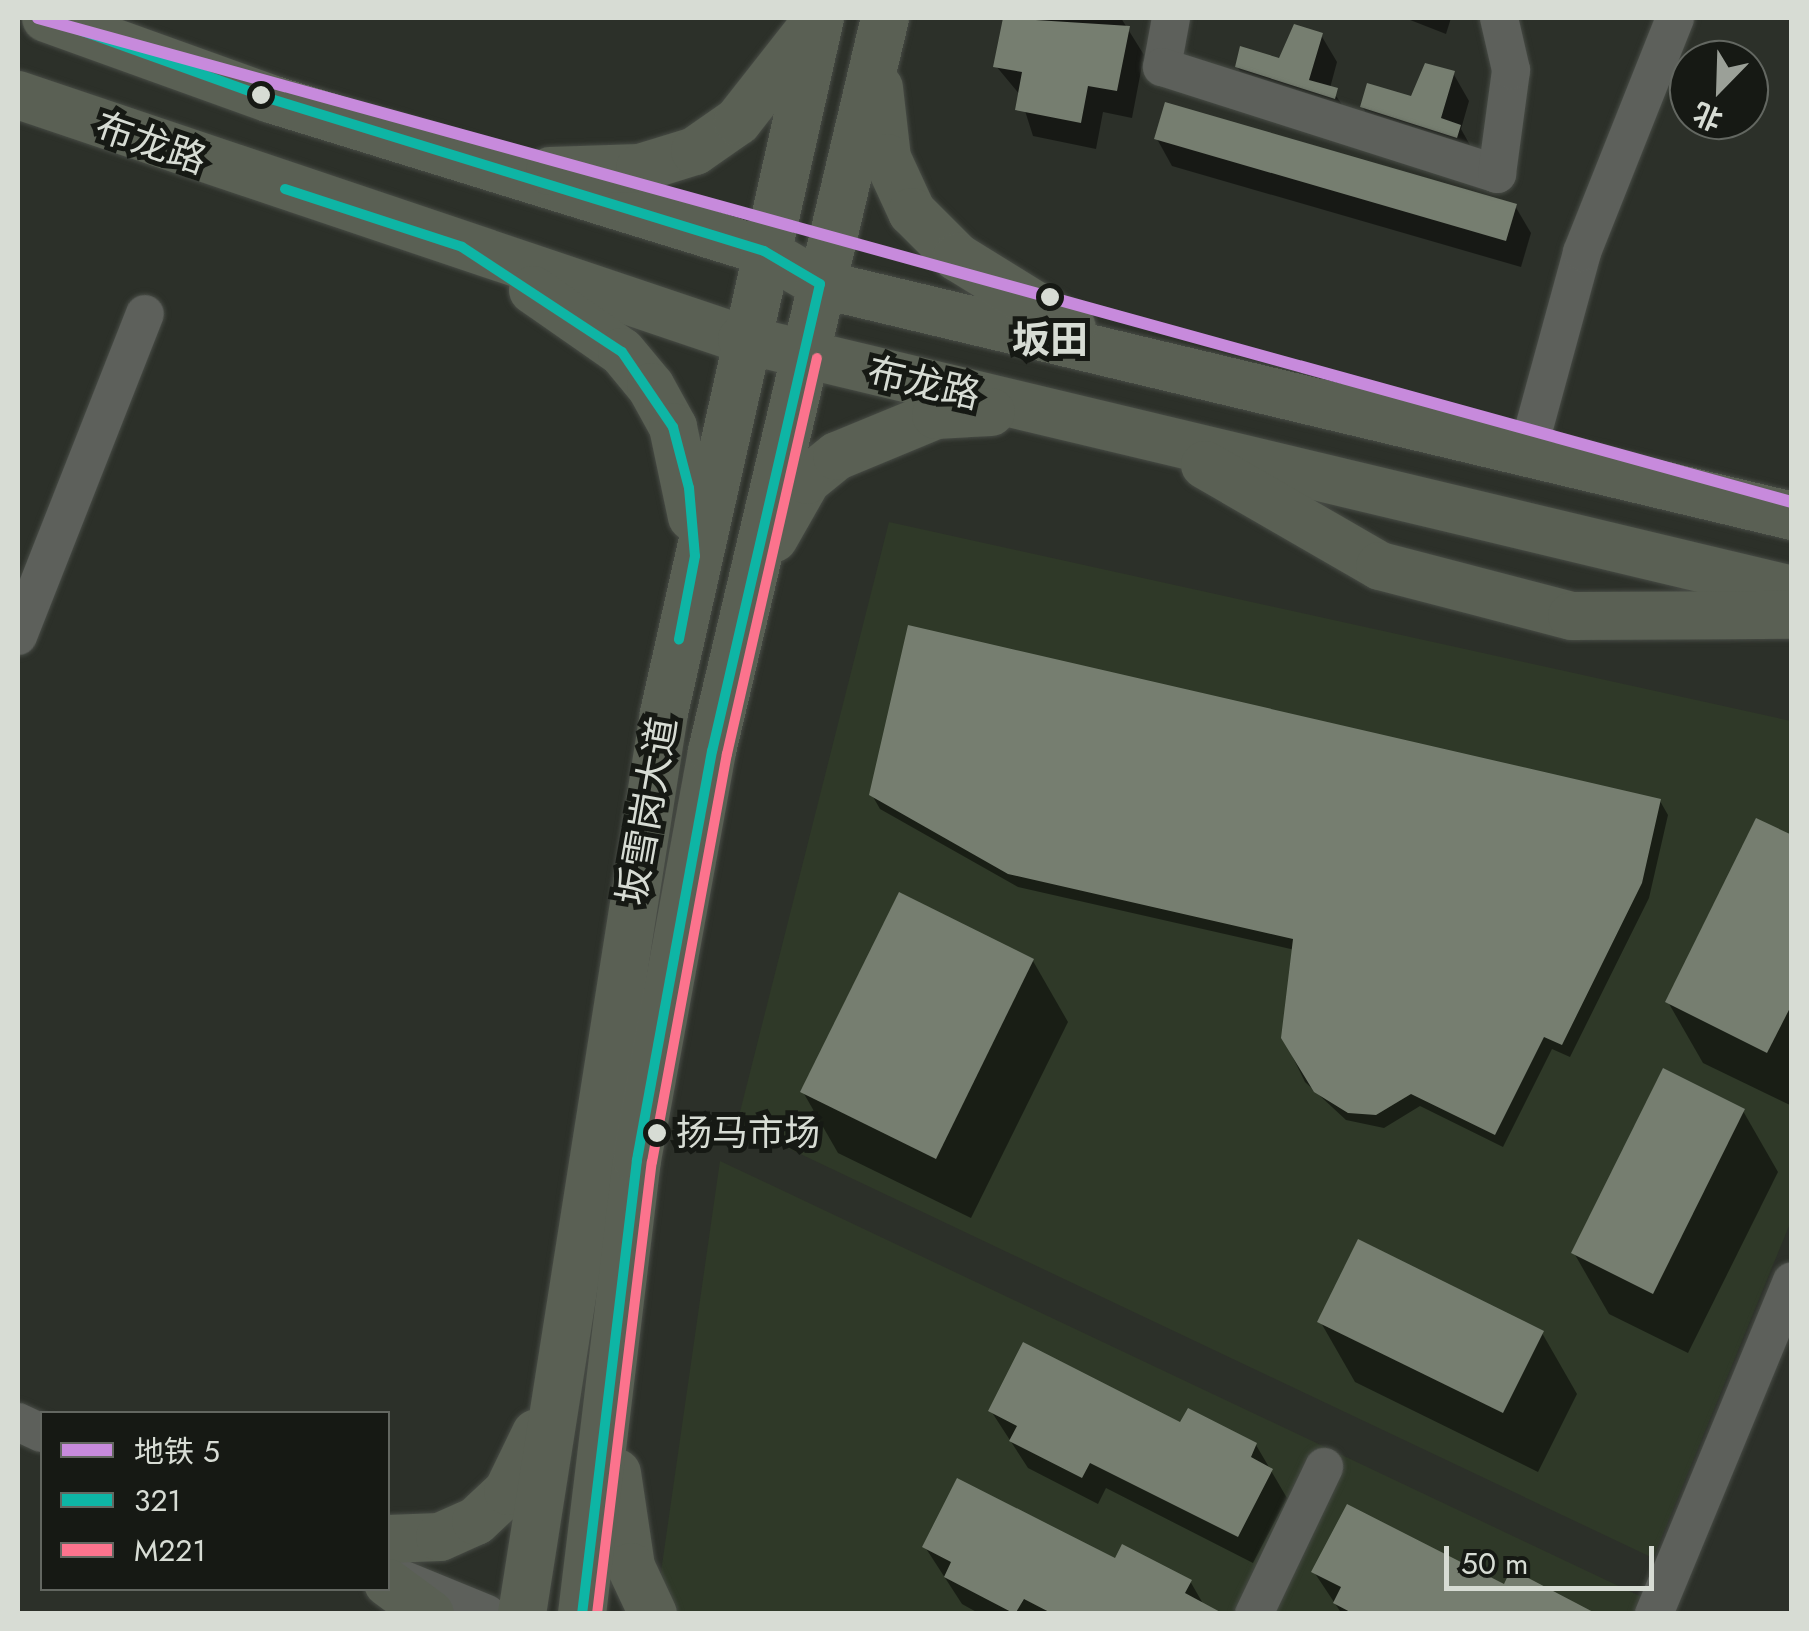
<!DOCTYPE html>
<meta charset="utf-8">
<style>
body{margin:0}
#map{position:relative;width:1809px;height:1631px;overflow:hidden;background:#2c3029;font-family:Jost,"Noto Sans SC",sans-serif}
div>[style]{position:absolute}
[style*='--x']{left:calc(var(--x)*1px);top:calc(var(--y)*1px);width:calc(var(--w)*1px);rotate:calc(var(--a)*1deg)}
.built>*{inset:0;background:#2f3928}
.shadow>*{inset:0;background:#0007}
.building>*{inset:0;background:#767e70}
.roads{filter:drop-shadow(0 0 2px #474b45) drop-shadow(0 0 2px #474b45)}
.minor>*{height:38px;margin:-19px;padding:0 19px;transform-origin:19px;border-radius:19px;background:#5d605b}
.major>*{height:48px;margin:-24px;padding:0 24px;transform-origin:24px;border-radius:24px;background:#5a6054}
.bus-1>*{height:10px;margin:-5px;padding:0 5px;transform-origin:5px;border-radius:5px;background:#0eb5a5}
.bus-2>*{height:10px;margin:-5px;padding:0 5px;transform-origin:5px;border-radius:5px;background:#fc738d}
.metro-1>*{height:12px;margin:-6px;padding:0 6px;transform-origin:6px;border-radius:6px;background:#c78adc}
.dots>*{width:28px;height:28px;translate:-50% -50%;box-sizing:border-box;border:5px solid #161914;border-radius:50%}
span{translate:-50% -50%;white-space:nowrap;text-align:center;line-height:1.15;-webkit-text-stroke:10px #161914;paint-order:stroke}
.bus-label{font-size:36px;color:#d7dcd4}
.left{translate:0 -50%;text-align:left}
.street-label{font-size:38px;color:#d7dcd4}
.stop-label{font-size:38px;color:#d7dcd4;font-weight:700}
.frame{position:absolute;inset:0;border:20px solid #d7dcd4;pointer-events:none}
.legend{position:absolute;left:40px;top:1411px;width:350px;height:180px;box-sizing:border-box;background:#161914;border:2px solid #636761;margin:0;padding:12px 18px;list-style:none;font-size:30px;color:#d7dcd4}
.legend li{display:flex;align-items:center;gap:20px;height:50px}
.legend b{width:50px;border:2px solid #636761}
.north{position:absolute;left:1669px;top:40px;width:100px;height:100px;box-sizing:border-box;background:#161914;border:2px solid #636761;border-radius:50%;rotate:203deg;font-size:28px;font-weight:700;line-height:40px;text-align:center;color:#d7dcd4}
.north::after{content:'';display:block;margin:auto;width:35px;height:45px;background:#9ba098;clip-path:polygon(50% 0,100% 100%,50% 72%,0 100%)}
.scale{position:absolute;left:1444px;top:1546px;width:210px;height:45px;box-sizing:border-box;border:5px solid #d7dcd4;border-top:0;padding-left:12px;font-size:30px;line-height:35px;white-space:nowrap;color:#d7dcd4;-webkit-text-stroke:8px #161914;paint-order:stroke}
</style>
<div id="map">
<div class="built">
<div style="clip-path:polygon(889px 522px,1791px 721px,1791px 1221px,1653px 1558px,737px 1124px)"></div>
<div style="clip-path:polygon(720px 1161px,1644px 1598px,1637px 1614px,655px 1614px)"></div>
</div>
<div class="shadow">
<div style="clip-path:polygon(1005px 18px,1121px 18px,1144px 55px,1132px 118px,1103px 112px,1096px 149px,1033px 136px,1020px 95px,996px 66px)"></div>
<div style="clip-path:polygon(1405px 18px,1451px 18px,1446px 34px)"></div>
<div style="clip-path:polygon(1321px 35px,1337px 62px,1330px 88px,1352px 118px,1253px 94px,1237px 66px,1281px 61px)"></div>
<div style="clip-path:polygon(1453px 73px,1469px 101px,1461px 129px,1475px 154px,1378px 133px,1362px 106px,1412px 99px)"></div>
<div style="clip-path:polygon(1157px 139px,1515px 206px,1531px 233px,1521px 267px,1172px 166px)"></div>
<div style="clip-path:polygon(872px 795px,1660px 801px,1668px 815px,1649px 898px,1570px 1057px,1552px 1049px,1503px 1147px,1420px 1106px,1384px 1128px,1346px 1120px,1305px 1082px,1283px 1037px,1295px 950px,1018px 887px,880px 809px)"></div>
<div style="clip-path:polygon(1792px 838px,1792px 1106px,1703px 1063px,1668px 1002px)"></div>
<div style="clip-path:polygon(1033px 961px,1068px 1022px,971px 1218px,838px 1153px,803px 1092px)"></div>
<div style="clip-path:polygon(1743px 1111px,1778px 1172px,1688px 1353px,1609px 1314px,1574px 1253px)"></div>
<div style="clip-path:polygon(1320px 1321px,1542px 1333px,1577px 1394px,1538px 1472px,1355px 1382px)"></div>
<div style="clip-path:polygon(991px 1411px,1181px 1425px,1256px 1445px,1287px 1498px,1253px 1563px,1106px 1488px,1098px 1504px,1028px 1468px)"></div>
<div style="clip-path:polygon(925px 1547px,1190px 1581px,1209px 1614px,980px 1614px,962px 1604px)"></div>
<div style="clip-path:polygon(1314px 1572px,1505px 1587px,1583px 1614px,1342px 1614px)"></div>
</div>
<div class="building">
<div style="clip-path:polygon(1003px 18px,1130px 26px,1117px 91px,1088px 86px,1081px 123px,1015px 110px,1022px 72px,993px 67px)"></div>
<div style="clip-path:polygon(1294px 24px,1323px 33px,1309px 80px,1338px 88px,1335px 99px,1235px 67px,1240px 46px,1279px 58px)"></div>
<div style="clip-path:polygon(1425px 63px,1455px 71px,1441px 118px,1461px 125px,1457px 138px,1360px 107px,1367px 83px,1411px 96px)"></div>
<div style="clip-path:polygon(1165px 102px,1517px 204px,1506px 241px,1154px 139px)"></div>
<div style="clip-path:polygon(908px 625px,1661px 799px,1642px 883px,1562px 1045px,1544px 1037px,1495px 1135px,1411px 1094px,1376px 1115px,1348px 1113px,1314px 1092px,1281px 1038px,1293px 939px,1008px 874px,869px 795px)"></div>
<div style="clip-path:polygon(1756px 818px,1792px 835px,1792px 1004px,1767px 1053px,1665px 1002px)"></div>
<div style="clip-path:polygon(899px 892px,1034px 959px,936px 1159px,800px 1092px)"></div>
<div style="clip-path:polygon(1663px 1068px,1745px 1109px,1653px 1294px,1571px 1253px)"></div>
<div style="clip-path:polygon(1358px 1239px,1544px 1331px,1503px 1413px,1317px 1322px)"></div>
<div style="clip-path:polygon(1023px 1342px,1180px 1422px,1188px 1408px,1257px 1443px,1251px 1457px,1273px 1469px,1238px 1537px,1090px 1463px,1082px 1478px,1009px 1441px,1017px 1426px,988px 1411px)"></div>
<div style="clip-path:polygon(957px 1478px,1115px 1558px,1122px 1544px,1192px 1580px,1185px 1593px,1224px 1614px,1053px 1614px,1024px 1599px,1015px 1614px,944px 1577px,951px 1562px,922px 1547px)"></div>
<div style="clip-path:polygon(1347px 1504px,1504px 1584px,1511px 1569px,1597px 1614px,1354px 1614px,1333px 1603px,1341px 1587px,1311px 1572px)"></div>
</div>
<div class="roads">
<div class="minor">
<div style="--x:1171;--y:18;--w:50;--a:100.4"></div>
<div style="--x:1162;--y:67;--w:352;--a:17.7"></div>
<div style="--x:1497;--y:174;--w:105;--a:-82.3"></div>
<div style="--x:1511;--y:70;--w:53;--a:-103"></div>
<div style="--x:1528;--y:450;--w:205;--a:-74.7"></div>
<div style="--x:1582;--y:252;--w:252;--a:-68.3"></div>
<div style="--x:18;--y:636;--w:346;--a:-68.5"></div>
<div style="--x:18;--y:1422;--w:26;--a:25"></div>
<div style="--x:397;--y:1577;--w:97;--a:22.3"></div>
<div style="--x:1254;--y:1614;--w:163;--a:-64.5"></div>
<div style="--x:1654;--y:1614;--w:360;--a:-67.5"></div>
</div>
<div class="major">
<div style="--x:46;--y:18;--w:239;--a:19.8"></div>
<div style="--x:271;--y:99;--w:516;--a:17.14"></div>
<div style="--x:764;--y:251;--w:65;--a:30.5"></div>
<div style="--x:820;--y:284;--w:999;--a:13.42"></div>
<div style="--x:879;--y:88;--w:70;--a:83.5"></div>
<div style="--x:887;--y:158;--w:60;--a:65.2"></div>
<div style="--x:912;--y:212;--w:64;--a:45"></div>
<div style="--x:957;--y:257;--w:135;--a:31.7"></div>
<div style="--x:18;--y:95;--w:764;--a:18.62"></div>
<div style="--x:742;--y:339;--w:1080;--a:13.44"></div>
<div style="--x:550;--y:171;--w:90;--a:-1.9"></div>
<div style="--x:640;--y:168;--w:58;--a:-17.2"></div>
<div style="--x:695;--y:151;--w:52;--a:-34.9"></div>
<div style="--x:738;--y:121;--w:112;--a:-51.9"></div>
<div style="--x:533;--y:290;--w:108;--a:34.9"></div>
<div style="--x:622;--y:352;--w:45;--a:50.4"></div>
<div style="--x:651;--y:387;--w:46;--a:61.2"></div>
<div style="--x:673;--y:427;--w:92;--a:78.1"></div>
<div style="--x:1205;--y:465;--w:202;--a:30"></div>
<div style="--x:1380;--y:566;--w:198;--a:14.6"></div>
<div style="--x:1572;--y:616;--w:220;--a:-0.3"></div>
<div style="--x:774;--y:538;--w:67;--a:-60.4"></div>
<div style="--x:807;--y:480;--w:38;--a:-39"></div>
<div style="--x:837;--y:456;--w:107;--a:-22.5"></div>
<div style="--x:936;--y:415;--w:55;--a:-3.1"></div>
<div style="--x:617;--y:1473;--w:95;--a:81.5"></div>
<div style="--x:631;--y:1567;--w:52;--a:64.9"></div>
<div style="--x:388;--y:1539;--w:52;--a:-2.2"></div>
<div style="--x:440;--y:1537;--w:39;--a:-24"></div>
<div style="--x:476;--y:1521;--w:44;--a:-43.2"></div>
<div style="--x:508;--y:1491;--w:64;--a:-64.2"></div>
<div style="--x:388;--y:1583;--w:52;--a:36.4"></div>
<div style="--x:522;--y:1614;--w:912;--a:-81.04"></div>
<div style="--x:664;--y:713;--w:712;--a:-77.35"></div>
<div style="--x:582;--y:1614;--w:457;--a:-83.1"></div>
<div style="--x:637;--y:1160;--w:416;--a:-79.6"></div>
<div style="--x:712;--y:751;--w:753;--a:-76.72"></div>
</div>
</div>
<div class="bus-1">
<div style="--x:46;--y:18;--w:239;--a:19.8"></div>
<div style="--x:271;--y:99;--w:516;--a:17.14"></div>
<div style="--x:764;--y:251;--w:65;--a:30.5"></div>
<div style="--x:820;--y:284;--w:479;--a:103"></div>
<div style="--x:712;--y:751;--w:416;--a:100.4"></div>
<div style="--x:637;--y:1160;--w:457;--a:96.9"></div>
<div style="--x:285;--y:189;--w:186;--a:18.1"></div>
<div style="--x:462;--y:247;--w:191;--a:33.3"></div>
<div style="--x:622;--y:352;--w:91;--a:55.8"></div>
<div style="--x:673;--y:427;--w:63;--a:75.3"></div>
<div style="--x:689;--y:488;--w:68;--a:85"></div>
<div style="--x:695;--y:556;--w:85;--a:100.9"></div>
</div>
<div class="bus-2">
<div style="--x:597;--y:1614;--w:455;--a:-83.1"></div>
<div style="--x:652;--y:1162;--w:415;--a:-79.6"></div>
<div style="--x:727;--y:754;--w:406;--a:-77.2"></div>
</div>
<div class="metro-1">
<div style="--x:38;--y:18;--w:1820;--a:15.43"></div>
</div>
<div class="dots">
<div style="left:261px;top:95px;background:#d7dcd4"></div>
<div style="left:1050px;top:297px;background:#d7dcd4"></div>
<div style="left:657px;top:1133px;background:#d7dcd4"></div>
</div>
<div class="bus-label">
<span class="left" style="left:676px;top:1133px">扬马市场</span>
</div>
<div class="street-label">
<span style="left:151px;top:143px;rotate:19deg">布龙路</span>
<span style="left:924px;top:383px;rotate:13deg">布龙路</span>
<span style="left:647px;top:811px;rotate:-80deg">坂雪岗大道</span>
</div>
<div class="stop-label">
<span style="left:1050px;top:340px">坂田</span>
</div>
<div class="frame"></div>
<ul class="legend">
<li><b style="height:12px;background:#c78adc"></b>地铁 5</li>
<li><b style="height:12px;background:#0eb5a5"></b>321</li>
<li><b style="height:12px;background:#fc738d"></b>M221</li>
</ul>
<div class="north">北</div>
<div class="scale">50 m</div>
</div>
